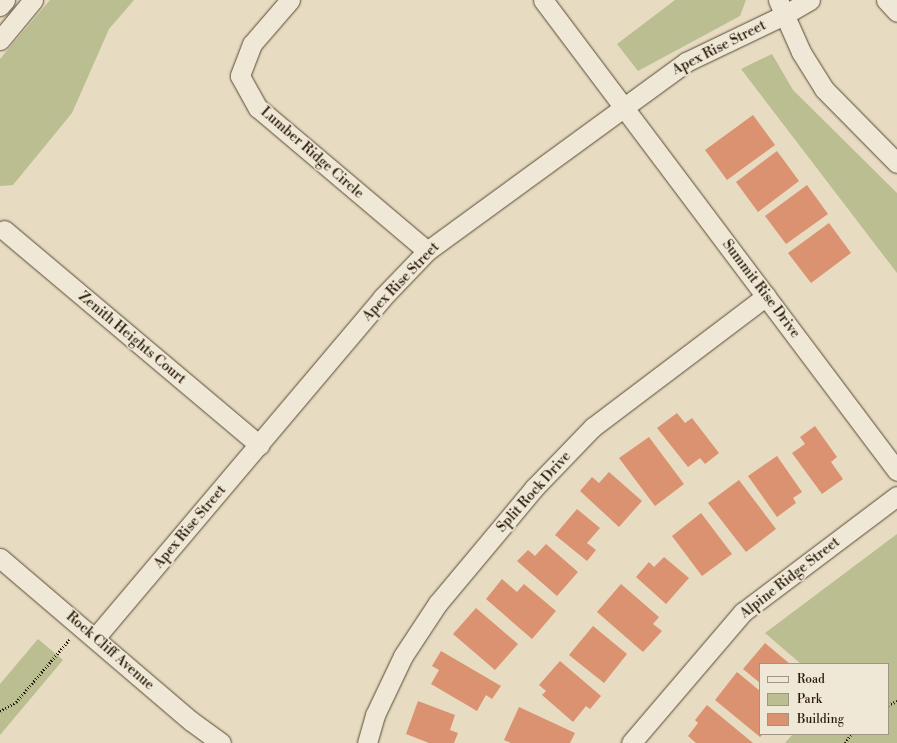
<!DOCTYPE html>
<style>
body{margin:0}
#map{position:relative;width:897px;height:743px;overflow:hidden;background:#e7dbc1;font-family:"Libre Bodoni",serif}
div>[style]{position:absolute}
[style*='--x']{left:calc(var(--x)*1px);top:calc(var(--y)*1px);width:calc(var(--w)*1px);rotate:calc(var(--a)*1deg)}
.green>*{inset:0;background:#babe90}
.building>*{inset:0;background:#da9270}
.path>*{height:2.5px;margin-top:-1.25px;transform-origin:0;background:repeating-linear-gradient(90deg,#281805 0 1px,transparent 0 3px)}
.roads{filter:drop-shadow(0 0 1px #584934) drop-shadow(0 0 1px #584934)}
.minor>*{height:19px;margin:-9.5px;padding:0 9.5px;transform-origin:9.5px;border-radius:9.5px;background:#efe8d7}
span{translate:-50% -50%;white-space:nowrap;text-align:center;line-height:1.15;-webkit-text-stroke:3px #efe8d7;paint-order:stroke}
.street-label{font-size:14px;color:#281805}
.legend{position:absolute;left:759px;top:663px;width:130px;height:72px;box-sizing:border-box;background:#efe8d7;border:1px solid #9f9583;margin:0;padding:5px 7px;list-style:none;font-size:12px;color:#281805}
.legend li{display:flex;align-items:center;gap:8px;height:20px}
.legend b{width:20px;border:1px solid #9f9583}
</style>
<div id="map">
<div class="green">
<div style="clip-path:polygon(50px 0,134px 0,109px 29px,72px 113px,13px 185px,0 186px,0 59px)"></div>
<div style="clip-path:polygon(675px 0,746px 0,740px 16px,638px 71px,617px 44px)"></div>
<div style="clip-path:polygon(772px 54px,793px 90px,897px 193px,897px 273px,741px 69px)"></div>
<div style="clip-path:polygon(897px 534px,897px 743px,785px 743px,793px 734px,888px 734px,888px 664px,801px 664px,765px 633px)"></div>
<div style="clip-path:polygon(38px 639px,63px 660px,0 735px,0 684px)"></div>
</div>
<div class="building">
<div style="clip-path:polygon(753px 115px,775px 145px,727px 180px,705px 150px)"></div>
<div style="clip-path:polygon(777px 151px,799px 181px,758px 212px,736px 182px)"></div>
<div style="clip-path:polygon(807px 185px,828px 214px,786px 244px,765px 216px)"></div>
<div style="clip-path:polygon(829px 223px,851px 253px,811px 283px,788px 253px)"></div>
<div style="clip-path:polygon(677px 413px,685px 423px,692px 418px,719px 453px,705px 464px,700px 458px,688px 467px,657px 428px)"></div>
<div style="clip-path:polygon(815px 426px,837px 457px,831px 462px,843px 479px,822px 494px,792px 453px,805px 444px,800px 437px)"></div>
<div style="clip-path:polygon(649px 437px,684px 484px,655px 506px,619px 458px)"></div>
<div style="clip-path:polygon(777px 456px,802px 492px,793px 498px,796px 503px,777px 517px,748px 476px)"></div>
<div style="clip-path:polygon(609px 472px,642px 501px,619px 527px,580px 491px,592px 477px,599px 483px)"></div>
<div style="clip-path:polygon(739px 480px,776px 529px,746px 552px,708px 503px)"></div>
<div style="clip-path:polygon(577px 509px,600px 528px,587px 543px,596px 550px,587px 561px,555px 535px)"></div>
<div style="clip-path:polygon(701px 513px,732px 554px,702px 576px,672px 536px)"></div>
<div style="clip-path:polygon(546px 544px,578px 572px,557px 596px,517px 561px,528px 550px,535px 556px)"></div>
<div style="clip-path:polygon(664px 557px,689px 578px,666px 604px,636px 577px,649px 562px,654px 567px)"></div>
<div style="clip-path:polygon(502px 579px,517px 592px,524px 584px,556px 611px,532px 639px,486px 599px)"></div>
<div style="clip-path:polygon(621px 584px,659px 617px,653px 624px,662px 631px,643px 652px,597px 612px)"></div>
<div style="clip-path:polygon(476px 608px,518px 644px,495px 670px,453px 634px)"></div>
<div style="clip-path:polygon(593px 626px,627px 654px,604px 683px,569px 655px)"></div>
<div style="clip-path:polygon(765px 643px,790px 664px,760px 664px,760px 683px,743px 669px)"></div>
<div style="clip-path:polygon(441px 651px,501px 686px,492px 699px,486px 695px,477px 711px,431px 684px,439px 670px,432px 666px)"></div>
<div style="clip-path:polygon(560px 661px,601px 696px,590px 709px,586px 706px,573px 722px,542px 695px,546px 691px,539px 685px)"></div>
<div style="clip-path:polygon(737px 672px,760px 691px,760px 734px,763px 734px,760px 737px,715px 700px)"></div>
<div style="clip-path:polygon(418px 701px,455px 715px,450px 730px,458px 733px,454px 743px,429px 743px,406px 734px)"></div>
<div style="clip-path:polygon(707px 705px,753px 743px,696px 743px,688px 736px,698px 723px,695px 720px)"></div>
<div style="clip-path:polygon(519px 707px,575px 733px,570px 743px,511px 743px,504px 740px)"></div>
</div>
<div class="path">
<div style="--x:888;--y:705;--w:10;--a:-24"></div>
<div style="--x:0;--y:711;--w:18;--a:-29"></div>
<div style="--x:16;--y:702;--w:82;--a:-49.5"></div>
<div style="--x:845;--y:743;--w:11;--a:-56"></div>
</div>
<div class="roads">
<div class="minor">
<div style="--x:290;--y:0;--w:58;--a:130.8"></div>
<div style="--x:252;--y:44;--w:34;--a:111"></div>
<div style="--x:240;--y:76;--w:37;--a:61"></div>
<div style="--x:258;--y:108;--w:221;--a:40.2"></div>
<div style="--x:543;--y:0;--w:589;--a:53.07"></div>
<div style="--x:778;--y:0;--w:57;--a:66.1"></div>
<div style="--x:801;--y:52;--w:44;--a:58.1"></div>
<div style="--x:824;--y:89;--w:104;--a:45.4"></div>
<div style="--x:886;--y:0;--w:16;--a:47"></div>
<div style="--x:0;--y:6;--w:8;--a:-50"></div>
<div style="--x:0;--y:40;--w:52;--a:-50.5"></div>
<div style="--x:4;--y:230;--w:334;--a:40.1"></div>
<div style="--x:0;--y:558;--w:251;--a:40.5"></div>
<div style="--x:191;--y:721;--w:37;--a:36"></div>
<div style="--x:95;--y:638;--w:445;--a:-49.8"></div>
<div style="--x:382;--y:298;--w:65;--a:-46.2"></div>
<div style="--x:427;--y:251;--w:321;--a:-36.1"></div>
<div style="--x:686;--y:62;--w:109;--a:-25.6"></div>
<div style="--x:784;--y:15;--w:30;--a:-30"></div>
<div style="--x:367;--y:743;--w:29;--a:-74"></div>
<div style="--x:375;--y:715;--w:65;--a:-64.6"></div>
<div style="--x:403;--y:656;--w:64;--a:-56.6"></div>
<div style="--x:438;--y:603;--w:150;--a:-50.1"></div>
<div style="--x:534;--y:488;--w:85;--a:-46"></div>
<div style="--x:593;--y:427;--w:217;--a:-37.1"></div>
<div style="--x:631;--y:743;--w:172;--a:-49.5"></div>
<div style="--x:743;--y:612;--w:193;--a:-37"></div>
</div>
</div>
<div class="street-label">
<span style="left:719px;top:48px;rotate:-27deg">Apex Rise Street</span>
<span style="left:312px;top:153px;rotate:41deg">Lumber Ridge Circle</span>
<span style="left:401px;top:282px;rotate:-46deg">Apex Rise Street</span>
<span style="left:761px;top:289px;rotate:53deg">Summit Rise Drive</span>
<span style="left:132px;top:338px;rotate:40deg">Zenith Heights Court</span>
<span style="left:534px;top:492px;rotate:-48deg">Split Rock Drive</span>
<span style="left:190px;top:527px;rotate:-50deg">Apex Rise Street</span>
<span style="left:790px;top:578px;rotate:-38deg">Alpine Ridge Street</span>
<span style="left:110px;top:651px;rotate:41deg">Rock Cliff Avenue</span>
</div>
<ul class="legend">
<li><b style="height:5px;background:#efe8d7"></b>Road</li>
<li><b style="height:11px;background:#babe90"></b>Park</li>
<li><b style="height:11px;background:#da9270"></b>Building</li>
</ul>
</div>
